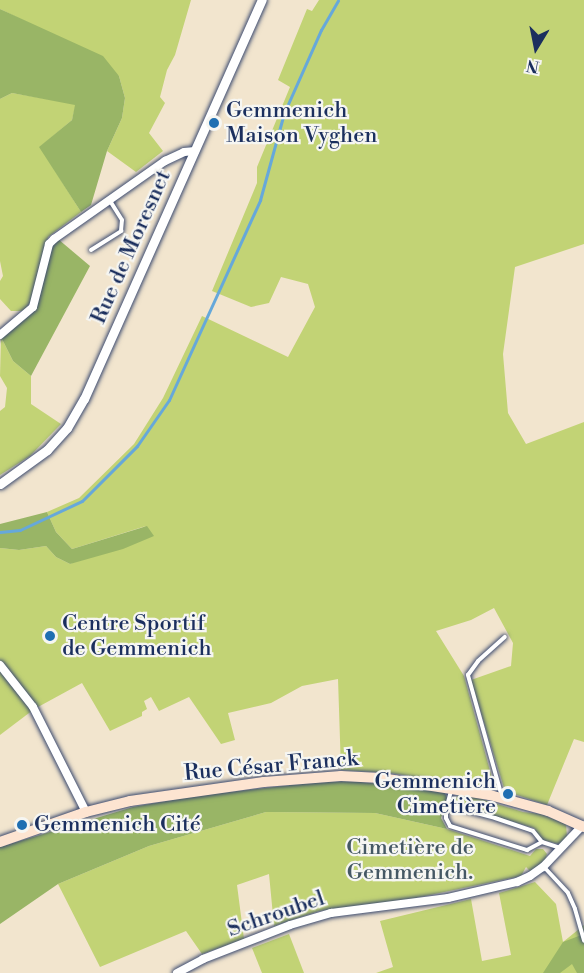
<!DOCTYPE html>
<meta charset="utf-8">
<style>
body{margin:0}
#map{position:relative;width:584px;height:973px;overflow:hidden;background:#f2e5ce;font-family:"Libre Bodoni",serif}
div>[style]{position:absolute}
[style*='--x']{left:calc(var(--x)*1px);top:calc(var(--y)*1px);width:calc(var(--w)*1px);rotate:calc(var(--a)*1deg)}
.green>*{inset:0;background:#c2d375}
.forest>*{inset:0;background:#99b566}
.stream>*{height:3px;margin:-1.5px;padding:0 1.5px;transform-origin:1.5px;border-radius:1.5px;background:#66a8da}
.roads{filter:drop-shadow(0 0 2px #3b4a6f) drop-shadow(0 0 2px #3b4a6f)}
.service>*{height:4px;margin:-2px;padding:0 2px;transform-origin:2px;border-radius:2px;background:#fff}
.minor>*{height:8px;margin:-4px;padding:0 4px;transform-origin:4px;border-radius:4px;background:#fff}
.tertiary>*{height:9px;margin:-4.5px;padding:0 4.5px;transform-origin:4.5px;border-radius:4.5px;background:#fff}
.secondary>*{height:10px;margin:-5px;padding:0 5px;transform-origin:5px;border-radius:5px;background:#fde4d1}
.dots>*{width:16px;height:16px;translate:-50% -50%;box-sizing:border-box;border:3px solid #f6f6f2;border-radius:50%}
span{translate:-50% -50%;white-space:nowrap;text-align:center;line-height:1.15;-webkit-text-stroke:4.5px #f6f6f2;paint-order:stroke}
.poi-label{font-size:22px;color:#1b2f5e}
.left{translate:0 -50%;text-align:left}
.right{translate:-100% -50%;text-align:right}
.street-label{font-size:22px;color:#1b2f5e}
.park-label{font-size:22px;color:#455864}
.north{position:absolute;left:506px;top:18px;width:60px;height:60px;-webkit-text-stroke:4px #f6f6f2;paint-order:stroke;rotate:190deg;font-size:16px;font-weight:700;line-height:24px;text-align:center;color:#1b2f5e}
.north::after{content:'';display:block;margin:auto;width:21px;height:27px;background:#1b2f5e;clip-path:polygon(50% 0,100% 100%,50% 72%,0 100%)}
</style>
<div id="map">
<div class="green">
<div style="clip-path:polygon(0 0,191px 0,175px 55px,167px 70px,160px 97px,165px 103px,149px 133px,163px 151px,136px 172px,107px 151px,122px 118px,125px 98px,119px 76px,45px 31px,0 9px)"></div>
<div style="clip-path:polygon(319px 0,584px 0,584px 244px,515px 267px,503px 354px,508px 413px,526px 444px,584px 422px,584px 742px,574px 739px,547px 805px,505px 791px,471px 680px,511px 666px,513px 643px,494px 608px,471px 620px,436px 631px,464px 676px,495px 789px,390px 773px,341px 770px,338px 679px,302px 686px,271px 703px,228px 713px,235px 740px,221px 744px,189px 697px,159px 711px,151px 697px,144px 701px,147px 709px,142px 712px,142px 716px,110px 731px,82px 683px,38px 707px,0 662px,0 548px,19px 550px,46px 546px,56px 557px,70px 564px,146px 526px,72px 549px,56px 532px,47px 512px,79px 498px,134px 444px,163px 398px,202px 316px,288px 357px,315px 307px,308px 284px,281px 277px,269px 303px,251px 307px,212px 291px,257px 183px,257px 167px,290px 87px,278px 80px,307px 9px,312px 11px)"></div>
<div style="clip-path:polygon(12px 93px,76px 104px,72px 120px,40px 147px,81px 212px,48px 237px,34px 295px,25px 311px,11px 311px,0 299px,0 281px,3px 276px,0 261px,0 99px)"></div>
<div style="clip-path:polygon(1px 337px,13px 361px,31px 376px,31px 404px,61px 424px,30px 456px,0 475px,0 411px,5px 407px,7px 388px,0 376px)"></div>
<div style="clip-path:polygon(0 670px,33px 710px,0 735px)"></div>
<div style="clip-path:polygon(458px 795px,475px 797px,523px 812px,541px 814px,566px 824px,567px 837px,559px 844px,542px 840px,534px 828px,453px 804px)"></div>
<div style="clip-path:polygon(266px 812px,375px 813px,447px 829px,530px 856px,536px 849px,543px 849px,547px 854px,545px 860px,531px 872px,526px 867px,521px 876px,406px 900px,319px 911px,274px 926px,269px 874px,237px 885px,244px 939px,202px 954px,186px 931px,100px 967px,58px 884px,149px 846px)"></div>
<div style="clip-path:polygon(535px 882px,556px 904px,563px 942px,584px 925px,584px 973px,376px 973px,393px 967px,380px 921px,471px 899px,482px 961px,511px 955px,499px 893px)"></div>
<div style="clip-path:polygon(289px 934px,304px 973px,262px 973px,252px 948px)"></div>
</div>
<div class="forest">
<div style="clip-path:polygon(0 9px,103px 56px,119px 76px,125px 98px,122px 118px,107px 151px,91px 205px,81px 212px,39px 147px,72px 120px,75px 105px,12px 93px,0 99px)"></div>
<div style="clip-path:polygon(58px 239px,90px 266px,31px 376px,13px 361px,1px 337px,36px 305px,48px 250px)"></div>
<div style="clip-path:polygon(47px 512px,56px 532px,72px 549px,147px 526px,154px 536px,123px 549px,70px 564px,56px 557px,46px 546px,19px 550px,0 548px,0 524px)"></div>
<div style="clip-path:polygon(352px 781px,444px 791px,447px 798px,441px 818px,447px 829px,375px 813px,266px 812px,149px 846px,58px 884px,0 924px,0 847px,133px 807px,194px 796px,319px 782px)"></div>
<div style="clip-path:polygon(584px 934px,584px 973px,577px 973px,572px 964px,560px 973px,543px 973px,563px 942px)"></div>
</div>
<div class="stream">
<div style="--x:0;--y:532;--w:20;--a:-6"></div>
<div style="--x:20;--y:530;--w:68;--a:-25.1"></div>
<div style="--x:82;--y:501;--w:78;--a:-45"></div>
<div style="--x:137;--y:446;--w:56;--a:-55.2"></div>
<div style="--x:169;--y:400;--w:220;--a:-65.5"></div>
<div style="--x:260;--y:200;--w:90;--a:-74.6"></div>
<div style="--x:284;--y:113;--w:91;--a:-66"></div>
<div style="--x:321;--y:30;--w:34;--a:-60"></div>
</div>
<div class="roads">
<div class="service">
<div style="--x:91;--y:250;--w:36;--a:-32"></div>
<div style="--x:121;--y:231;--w:11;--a:-85"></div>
<div style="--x:122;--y:220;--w:22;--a:-122"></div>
<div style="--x:451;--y:791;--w:20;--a:105"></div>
<div style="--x:446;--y:810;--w:8;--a:90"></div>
<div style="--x:446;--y:818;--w:9;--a:63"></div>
<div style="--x:450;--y:826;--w:81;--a:17.3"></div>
<div style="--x:527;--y:850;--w:17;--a:-28"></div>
<div style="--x:502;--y:797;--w:127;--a:-105.6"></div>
<div style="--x:468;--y:675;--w:17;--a:-54"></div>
<div style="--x:478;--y:661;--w:36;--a:-42"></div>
<div style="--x:447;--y:809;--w:7;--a:-16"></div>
<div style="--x:454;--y:807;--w:42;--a:15"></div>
<div style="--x:495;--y:818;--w:40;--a:18.9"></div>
<div style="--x:533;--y:831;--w:14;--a:51"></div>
<div style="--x:542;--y:842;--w:20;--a:18"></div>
<div style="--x:544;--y:867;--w:35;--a:47"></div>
<div style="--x:568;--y:893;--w:17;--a:66"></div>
<div style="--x:575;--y:909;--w:33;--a:74"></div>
</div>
<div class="minor">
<div style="--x:0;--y:335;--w:43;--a:-40.3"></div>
<div style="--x:33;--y:307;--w:65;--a:-75.7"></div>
<div style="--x:49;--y:244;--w:7;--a:-45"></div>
<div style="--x:54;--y:239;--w:136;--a:-35.1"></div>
<div style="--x:165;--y:161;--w:21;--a:-25"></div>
<div style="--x:184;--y:152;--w:11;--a:-5"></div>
<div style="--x:0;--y:665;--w:53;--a:51.8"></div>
<div style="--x:33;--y:707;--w:118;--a:63.2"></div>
<div style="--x:177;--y:973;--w:30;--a:-28"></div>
<div style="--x:203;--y:959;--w:93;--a:-21.3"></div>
<div style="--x:290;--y:925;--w:43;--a:-16.3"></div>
<div style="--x:331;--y:913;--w:118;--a:-7.3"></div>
<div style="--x:448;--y:898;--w:71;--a:-13.1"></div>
<div style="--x:517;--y:882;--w:14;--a:-25"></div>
<div style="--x:530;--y:876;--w:16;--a:-35"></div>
<div style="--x:543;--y:867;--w:57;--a:-46.4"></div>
</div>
<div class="tertiary">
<div style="--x:0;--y:484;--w:58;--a:-35.9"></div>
<div style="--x:47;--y:450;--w:30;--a:-48"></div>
<div style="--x:67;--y:428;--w:34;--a:-60"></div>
<div style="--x:84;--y:399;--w:437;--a:-66"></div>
</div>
<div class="secondary">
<div style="--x:0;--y:842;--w:91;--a:-19.2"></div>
<div style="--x:86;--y:812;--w:45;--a:-14"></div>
<div style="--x:130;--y:801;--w:135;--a:-8.1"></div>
<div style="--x:264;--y:782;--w:77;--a:-4.5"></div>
<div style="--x:341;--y:776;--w:40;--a:2.9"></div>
<div style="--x:381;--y:778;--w:110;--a:8.9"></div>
<div style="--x:490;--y:795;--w:60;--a:15.4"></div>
<div style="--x:548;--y:811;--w:39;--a:24"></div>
</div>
</div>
<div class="dots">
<div style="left:214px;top:123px;background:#1f6fb2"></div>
<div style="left:50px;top:636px;background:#1f6fb2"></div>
<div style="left:508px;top:794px;background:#1f6fb2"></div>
<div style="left:22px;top:825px;background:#1f6fb2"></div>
</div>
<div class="poi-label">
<span class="left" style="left:226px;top:123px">Gemmenich<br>Maison Vyghen</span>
<span class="left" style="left:62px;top:636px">Centre Sportif<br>de Gemmenich</span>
<span class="right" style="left:496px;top:794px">Gemmenich<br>Cimetière</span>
<span class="left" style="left:34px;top:825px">Gemmenich Cité</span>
</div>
<div class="street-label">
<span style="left:131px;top:247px;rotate:-66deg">Rue de Moresnet</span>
<span style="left:271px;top:766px;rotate:-5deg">Rue César Franck</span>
<span style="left:276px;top:914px;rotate:-19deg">Schroubel</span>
</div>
<div class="park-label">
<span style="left:410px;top:860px">Cimetière de<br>Gemmenich.</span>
</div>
<div class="north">N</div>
</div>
